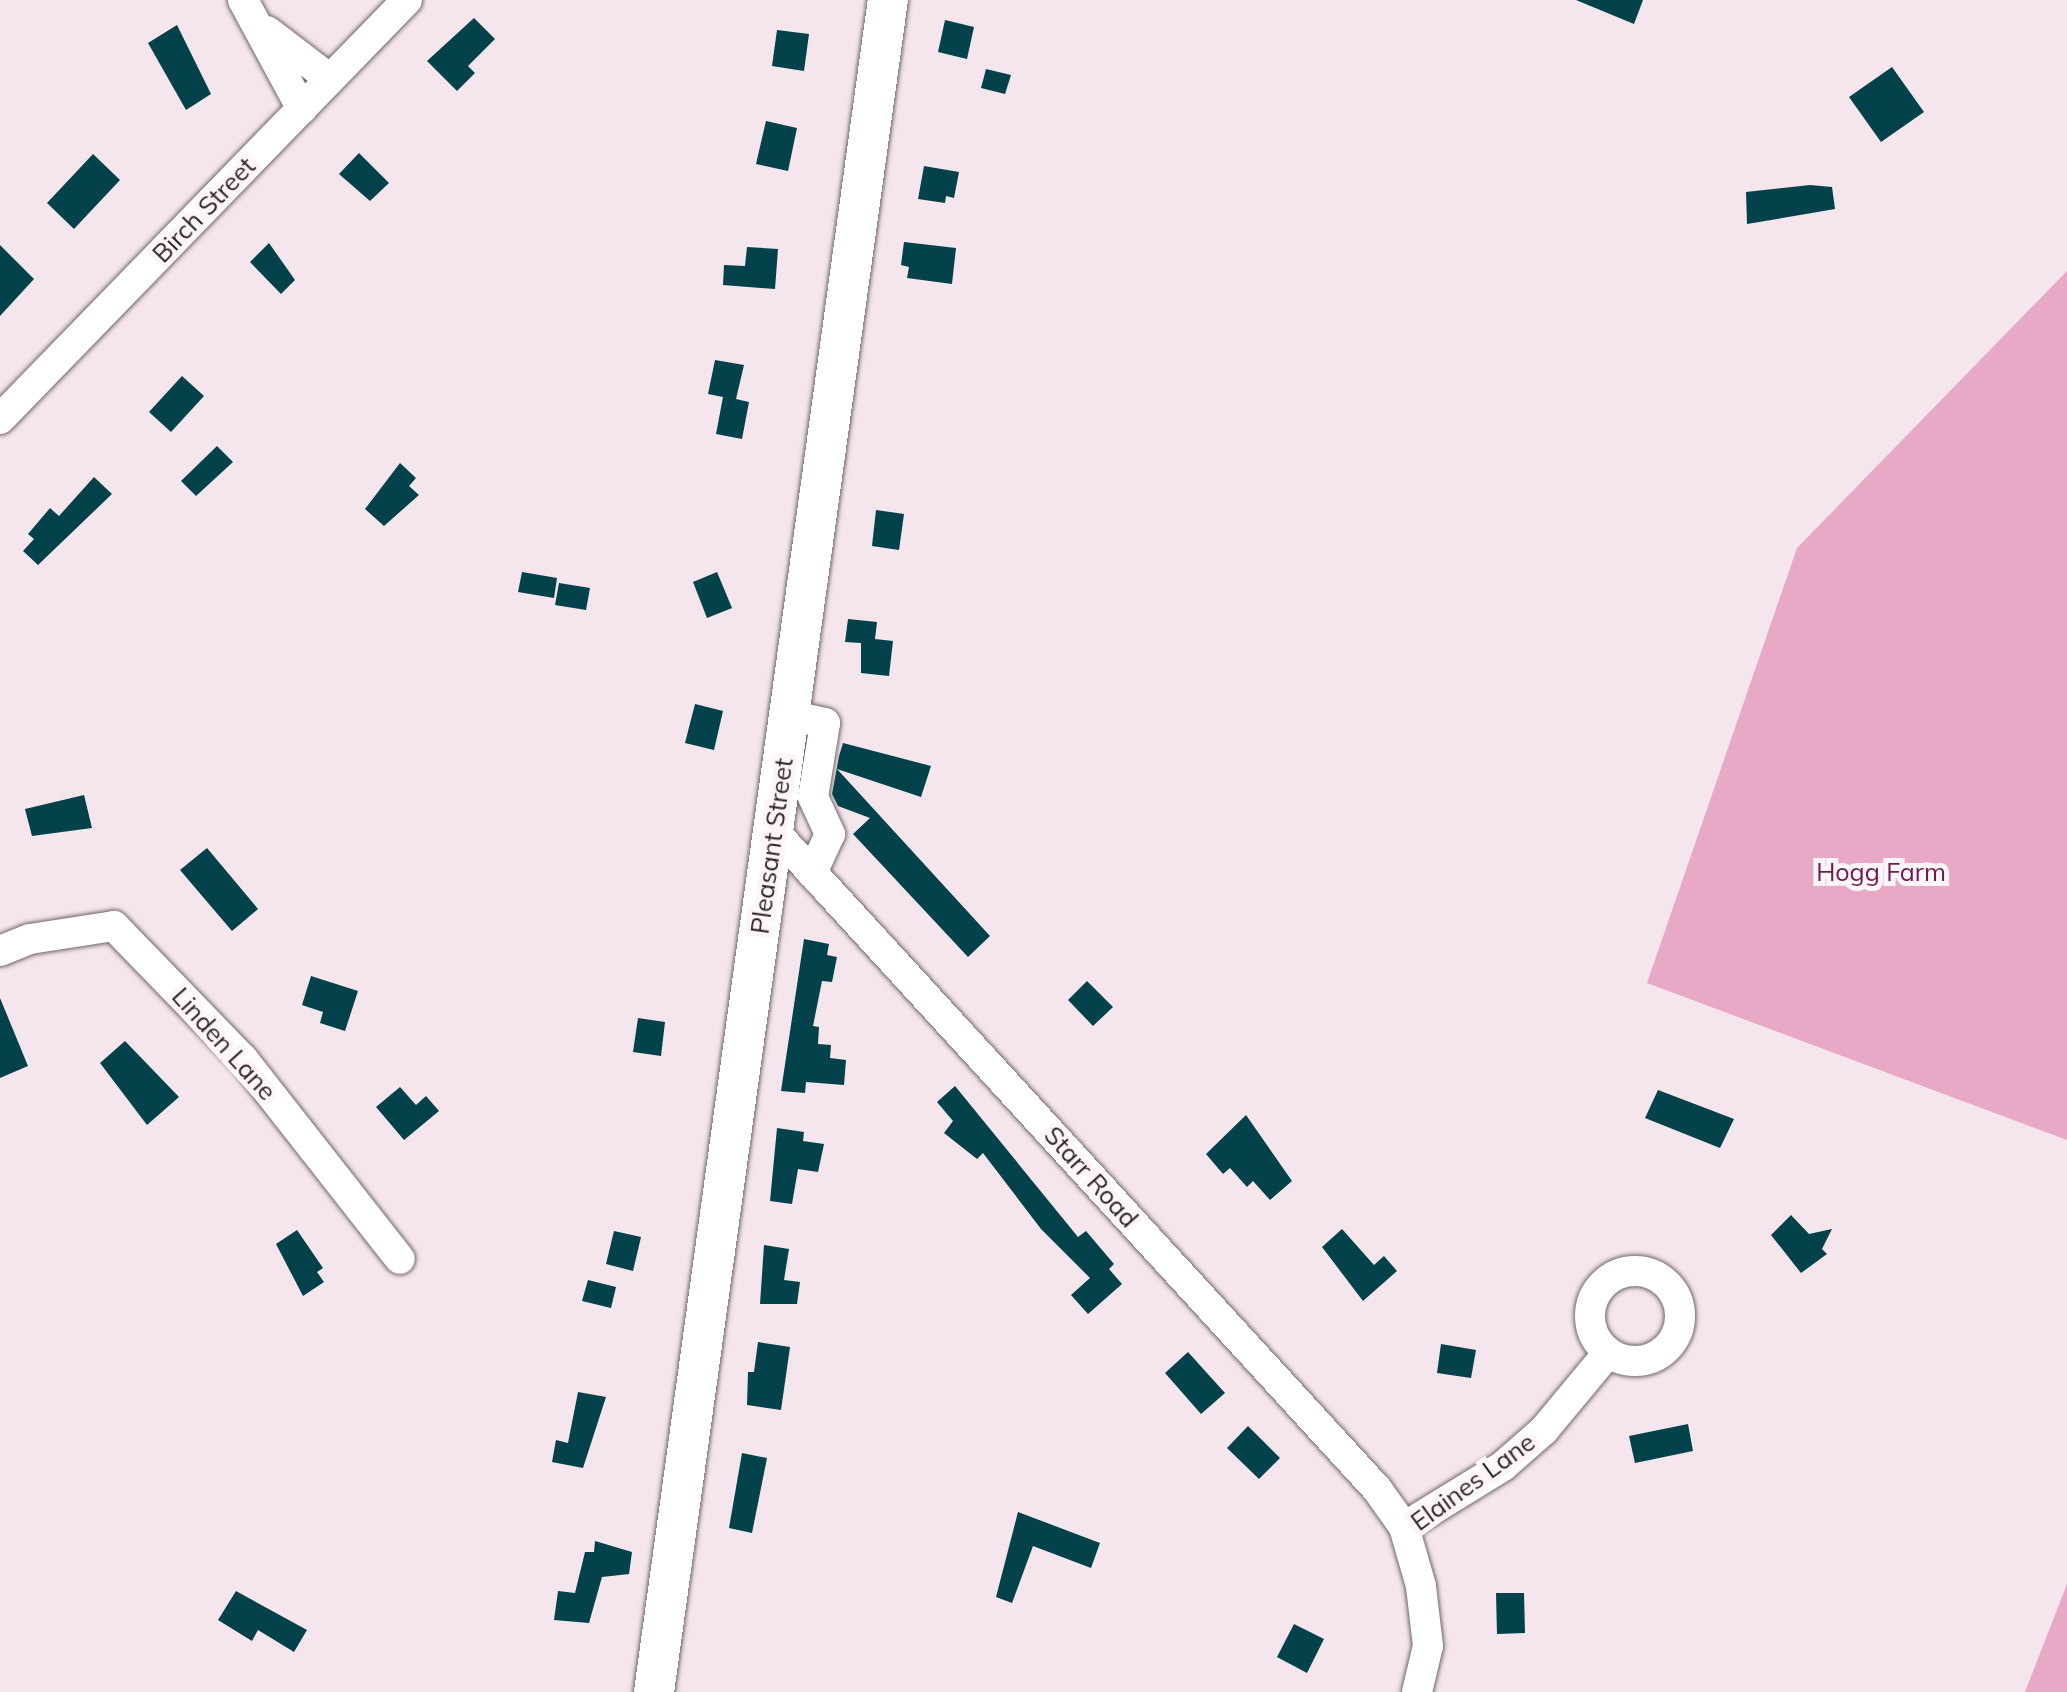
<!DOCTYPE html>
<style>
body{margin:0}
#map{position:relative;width:2067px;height:1692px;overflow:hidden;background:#f4e6ec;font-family:Mulish,sans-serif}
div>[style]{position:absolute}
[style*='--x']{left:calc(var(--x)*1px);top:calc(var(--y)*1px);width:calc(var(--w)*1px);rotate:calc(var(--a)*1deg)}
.green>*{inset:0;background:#e7a9c6}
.building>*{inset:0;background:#03414b}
.roads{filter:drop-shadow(0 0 2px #72656b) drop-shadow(0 0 2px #72656b)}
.minor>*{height:30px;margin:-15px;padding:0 15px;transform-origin:15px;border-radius:15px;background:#fff}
.minor>.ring{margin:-15px;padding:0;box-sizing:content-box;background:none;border:30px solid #fff;border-radius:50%}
.major>*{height:40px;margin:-20px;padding:0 20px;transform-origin:20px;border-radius:20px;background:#fff}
span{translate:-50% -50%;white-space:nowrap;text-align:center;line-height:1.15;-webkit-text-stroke:10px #fdf5f8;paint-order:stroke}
.street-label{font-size:25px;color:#292326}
.park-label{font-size:25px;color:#6f1a4b}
</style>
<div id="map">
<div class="green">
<div style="clip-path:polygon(2067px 271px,2067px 1140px,1647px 983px,1797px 548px)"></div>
<div style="clip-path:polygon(2067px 1584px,2067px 1692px,2025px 1692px)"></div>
</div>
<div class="building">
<div style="clip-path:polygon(1576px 0,1643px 0,1634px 24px)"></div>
<div style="clip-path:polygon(474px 18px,495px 39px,468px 66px,475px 73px,457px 91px,427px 61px)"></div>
<div style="clip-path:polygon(945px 20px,974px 27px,967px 59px,938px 52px)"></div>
<div style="clip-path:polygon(177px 25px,211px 94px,186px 110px,148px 43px)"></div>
<div style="clip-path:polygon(777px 30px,809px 34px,804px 71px,772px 66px)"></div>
<div style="clip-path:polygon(1892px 67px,1924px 112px,1881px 142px,1849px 97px)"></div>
<div style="clip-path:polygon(986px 69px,1011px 75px,1005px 94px,981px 88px)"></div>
<div style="clip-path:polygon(766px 121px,797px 128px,788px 171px,756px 164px)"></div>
<div style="clip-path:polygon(359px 153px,389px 183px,370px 201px,339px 174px)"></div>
<div style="clip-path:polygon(93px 154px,120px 180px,74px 229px,47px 203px)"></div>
<div style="clip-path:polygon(924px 166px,959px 172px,954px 198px,946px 196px,945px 203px,918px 199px)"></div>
<div style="clip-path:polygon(1810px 185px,1832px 187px,1835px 209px,1747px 224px,1746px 192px)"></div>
<div style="clip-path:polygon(904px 242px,956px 248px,952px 284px,907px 278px,909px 267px,901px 265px)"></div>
<div style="clip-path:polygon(269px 243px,295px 280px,281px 294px,250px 262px)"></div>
<div style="clip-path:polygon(0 245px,34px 279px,0 316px)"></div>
<div style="clip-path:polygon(747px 247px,778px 249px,775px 289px,723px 285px,724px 265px,745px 266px)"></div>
<div style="clip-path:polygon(715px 360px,744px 365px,736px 399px,749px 402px,742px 439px,716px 434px,723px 397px,708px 394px)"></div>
<div style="clip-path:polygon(182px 376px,204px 396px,171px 432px,149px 412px)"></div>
<div style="clip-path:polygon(217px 446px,233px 462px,196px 496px,181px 481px)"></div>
<div style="clip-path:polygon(400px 463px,416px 478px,409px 486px,419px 495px,384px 526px,365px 509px)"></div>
<div style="clip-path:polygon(94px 477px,112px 494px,38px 565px,23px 551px,34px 539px,28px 534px,50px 508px,59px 516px)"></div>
<div style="clip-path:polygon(876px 510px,904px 514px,899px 550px,872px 546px)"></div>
<div style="clip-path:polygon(522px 572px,557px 578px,554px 598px,518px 592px)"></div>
<div style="clip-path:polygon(717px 572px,732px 608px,707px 618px,693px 582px)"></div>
<div style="clip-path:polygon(559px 583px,590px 588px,586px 610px,555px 605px)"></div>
<div style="clip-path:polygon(848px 619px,877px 622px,875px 639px,893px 641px,889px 676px,861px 673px,861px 643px,845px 642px)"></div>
<div style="clip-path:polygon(695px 704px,723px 711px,714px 750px,685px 743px)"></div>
<div style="clip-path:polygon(843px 743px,931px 766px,921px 797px,837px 769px,990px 936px,968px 957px,853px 834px,870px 818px,838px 806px,832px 794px,839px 756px)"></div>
<div style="clip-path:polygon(84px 795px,92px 828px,32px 836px,25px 809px)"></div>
<div style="clip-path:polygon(207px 848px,258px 909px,232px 931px,180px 870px)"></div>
<div style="clip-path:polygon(804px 939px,829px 944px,827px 955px,837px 957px,832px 982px,822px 981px,813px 1026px,819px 1027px,818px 1044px,831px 1045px,830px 1058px,846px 1060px,844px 1085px,806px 1082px,805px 1093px,781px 1091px)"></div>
<div style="clip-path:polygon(311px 976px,358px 991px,345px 1031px,320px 1023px,323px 1012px,302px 1005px)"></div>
<div style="clip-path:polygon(1087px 981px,1113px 1007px,1093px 1026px,1068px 1000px)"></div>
<div style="clip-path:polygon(0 998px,28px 1066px,0 1078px)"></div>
<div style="clip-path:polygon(638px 1018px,665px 1022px,661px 1056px,633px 1052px)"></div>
<div style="clip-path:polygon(125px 1041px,179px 1097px,147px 1125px,100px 1063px)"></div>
<div style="clip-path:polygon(955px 1086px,1078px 1237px,1086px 1231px,1114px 1264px,1109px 1269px,1122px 1284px,1088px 1314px,1071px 1295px,1090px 1278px,1041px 1229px,983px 1153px,977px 1159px,944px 1133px,953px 1121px,937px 1102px)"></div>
<div style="clip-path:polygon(400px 1087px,416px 1105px,426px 1096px,439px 1111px,404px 1140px,376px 1107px)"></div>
<div style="clip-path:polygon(1658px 1090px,1734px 1119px,1720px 1148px,1645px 1118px)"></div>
<div style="clip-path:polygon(1246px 1115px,1292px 1181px,1270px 1200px,1253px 1181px,1247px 1187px,1230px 1168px,1223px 1174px,1206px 1154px)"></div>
<div style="clip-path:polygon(777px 1128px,804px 1132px,803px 1141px,824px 1144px,818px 1172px,798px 1169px,792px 1204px,770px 1201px)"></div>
<div style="clip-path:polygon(1791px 1215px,1809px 1234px,1832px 1229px,1822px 1249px,1827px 1254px,1801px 1273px,1771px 1235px)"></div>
<div style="clip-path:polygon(1342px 1229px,1374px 1265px,1384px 1256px,1397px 1271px,1363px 1301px,1322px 1247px)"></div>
<div style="clip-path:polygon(297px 1230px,323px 1268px,317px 1272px,324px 1282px,303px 1296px,276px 1244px)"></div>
<div style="clip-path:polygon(614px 1231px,641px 1237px,633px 1271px,606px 1264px)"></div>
<div style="clip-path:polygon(764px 1245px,789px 1249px,784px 1280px,800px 1282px,797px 1304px,760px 1304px)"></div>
<div style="clip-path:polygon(588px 1280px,616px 1287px,611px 1308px,582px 1301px)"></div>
<div style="clip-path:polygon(758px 1342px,790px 1347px,781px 1410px,747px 1405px,748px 1372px,754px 1372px)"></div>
<div style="clip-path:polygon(1441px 1344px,1476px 1350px,1471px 1378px,1437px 1373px)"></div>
<div style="clip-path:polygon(1188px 1352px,1225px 1393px,1201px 1414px,1165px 1373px)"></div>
<div style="clip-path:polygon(578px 1392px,606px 1397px,583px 1468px,552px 1462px,556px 1440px,568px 1443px)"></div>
<div style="clip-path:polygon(1688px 1424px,1693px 1451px,1635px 1463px,1629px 1436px)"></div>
<div style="clip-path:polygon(1248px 1426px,1280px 1458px,1259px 1479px,1227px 1448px)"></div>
<div style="clip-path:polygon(742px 1453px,767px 1458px,752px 1533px,729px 1528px)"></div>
<div style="clip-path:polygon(1018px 1512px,1100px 1543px,1091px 1568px,1033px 1546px,1012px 1603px,996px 1597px)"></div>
<div style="clip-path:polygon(595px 1541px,632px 1552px,629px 1574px,602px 1577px,589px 1623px,554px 1620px,558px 1591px,575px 1593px,585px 1552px,594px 1552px)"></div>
<div style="clip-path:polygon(236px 1591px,307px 1630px,294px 1652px,258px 1630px,252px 1641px,218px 1620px)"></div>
<div style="clip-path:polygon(1496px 1593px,1524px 1593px,1525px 1633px,1497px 1634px)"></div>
<div style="clip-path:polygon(1294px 1624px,1324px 1639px,1307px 1673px,1277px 1657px)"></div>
</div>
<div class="roads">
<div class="minor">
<div style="--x:243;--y:0;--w:124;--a:61.6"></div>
<div style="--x:267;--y:31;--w:79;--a:37.3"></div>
<div style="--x:0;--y:419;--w:584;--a:-45.83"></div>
<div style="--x:790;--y:715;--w:36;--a:13"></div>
<div style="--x:825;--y:723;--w:75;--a:99.2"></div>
<div style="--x:813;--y:797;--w:41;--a:65.3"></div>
<div style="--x:830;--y:834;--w:43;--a:114.8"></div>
<div style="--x:774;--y:831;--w:893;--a:47.5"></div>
<div style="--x:1377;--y:1489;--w:47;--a:54.6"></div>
<div style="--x:0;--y:951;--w:32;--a:-22"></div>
<div style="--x:30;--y:939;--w:85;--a:-8.8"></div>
<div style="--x:114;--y:926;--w:185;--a:45.9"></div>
<div style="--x:243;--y:1059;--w:254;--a:51.9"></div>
<div class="ring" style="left:1590px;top:1271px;width:60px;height:60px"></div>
<div style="--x:1417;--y:1692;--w:47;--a:-76.6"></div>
<div style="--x:1428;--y:1646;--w:60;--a:-96.7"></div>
<div style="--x:1421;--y:1586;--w:61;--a:-106.1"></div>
<div style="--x:1404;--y:1527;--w:116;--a:-31.6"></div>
<div style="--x:1503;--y:1466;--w:55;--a:-41.3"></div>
<div style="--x:1544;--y:1430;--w:100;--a:-50.3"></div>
</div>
<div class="major">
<div style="--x:654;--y:1692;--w:1708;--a:-82.13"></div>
</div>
</div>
<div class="street-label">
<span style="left:204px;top:210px;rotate:-46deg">Birch Street</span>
<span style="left:772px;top:846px;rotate:-82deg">Pleasant Street</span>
<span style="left:224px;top:1044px;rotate:48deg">Linden Lane</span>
<span style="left:1091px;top:1177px;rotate:48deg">Starr Road</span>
<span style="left:1473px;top:1482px;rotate:-36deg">Elaines Lane</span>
</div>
<div class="park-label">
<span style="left:1881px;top:872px">Hogg Farm</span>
</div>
</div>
